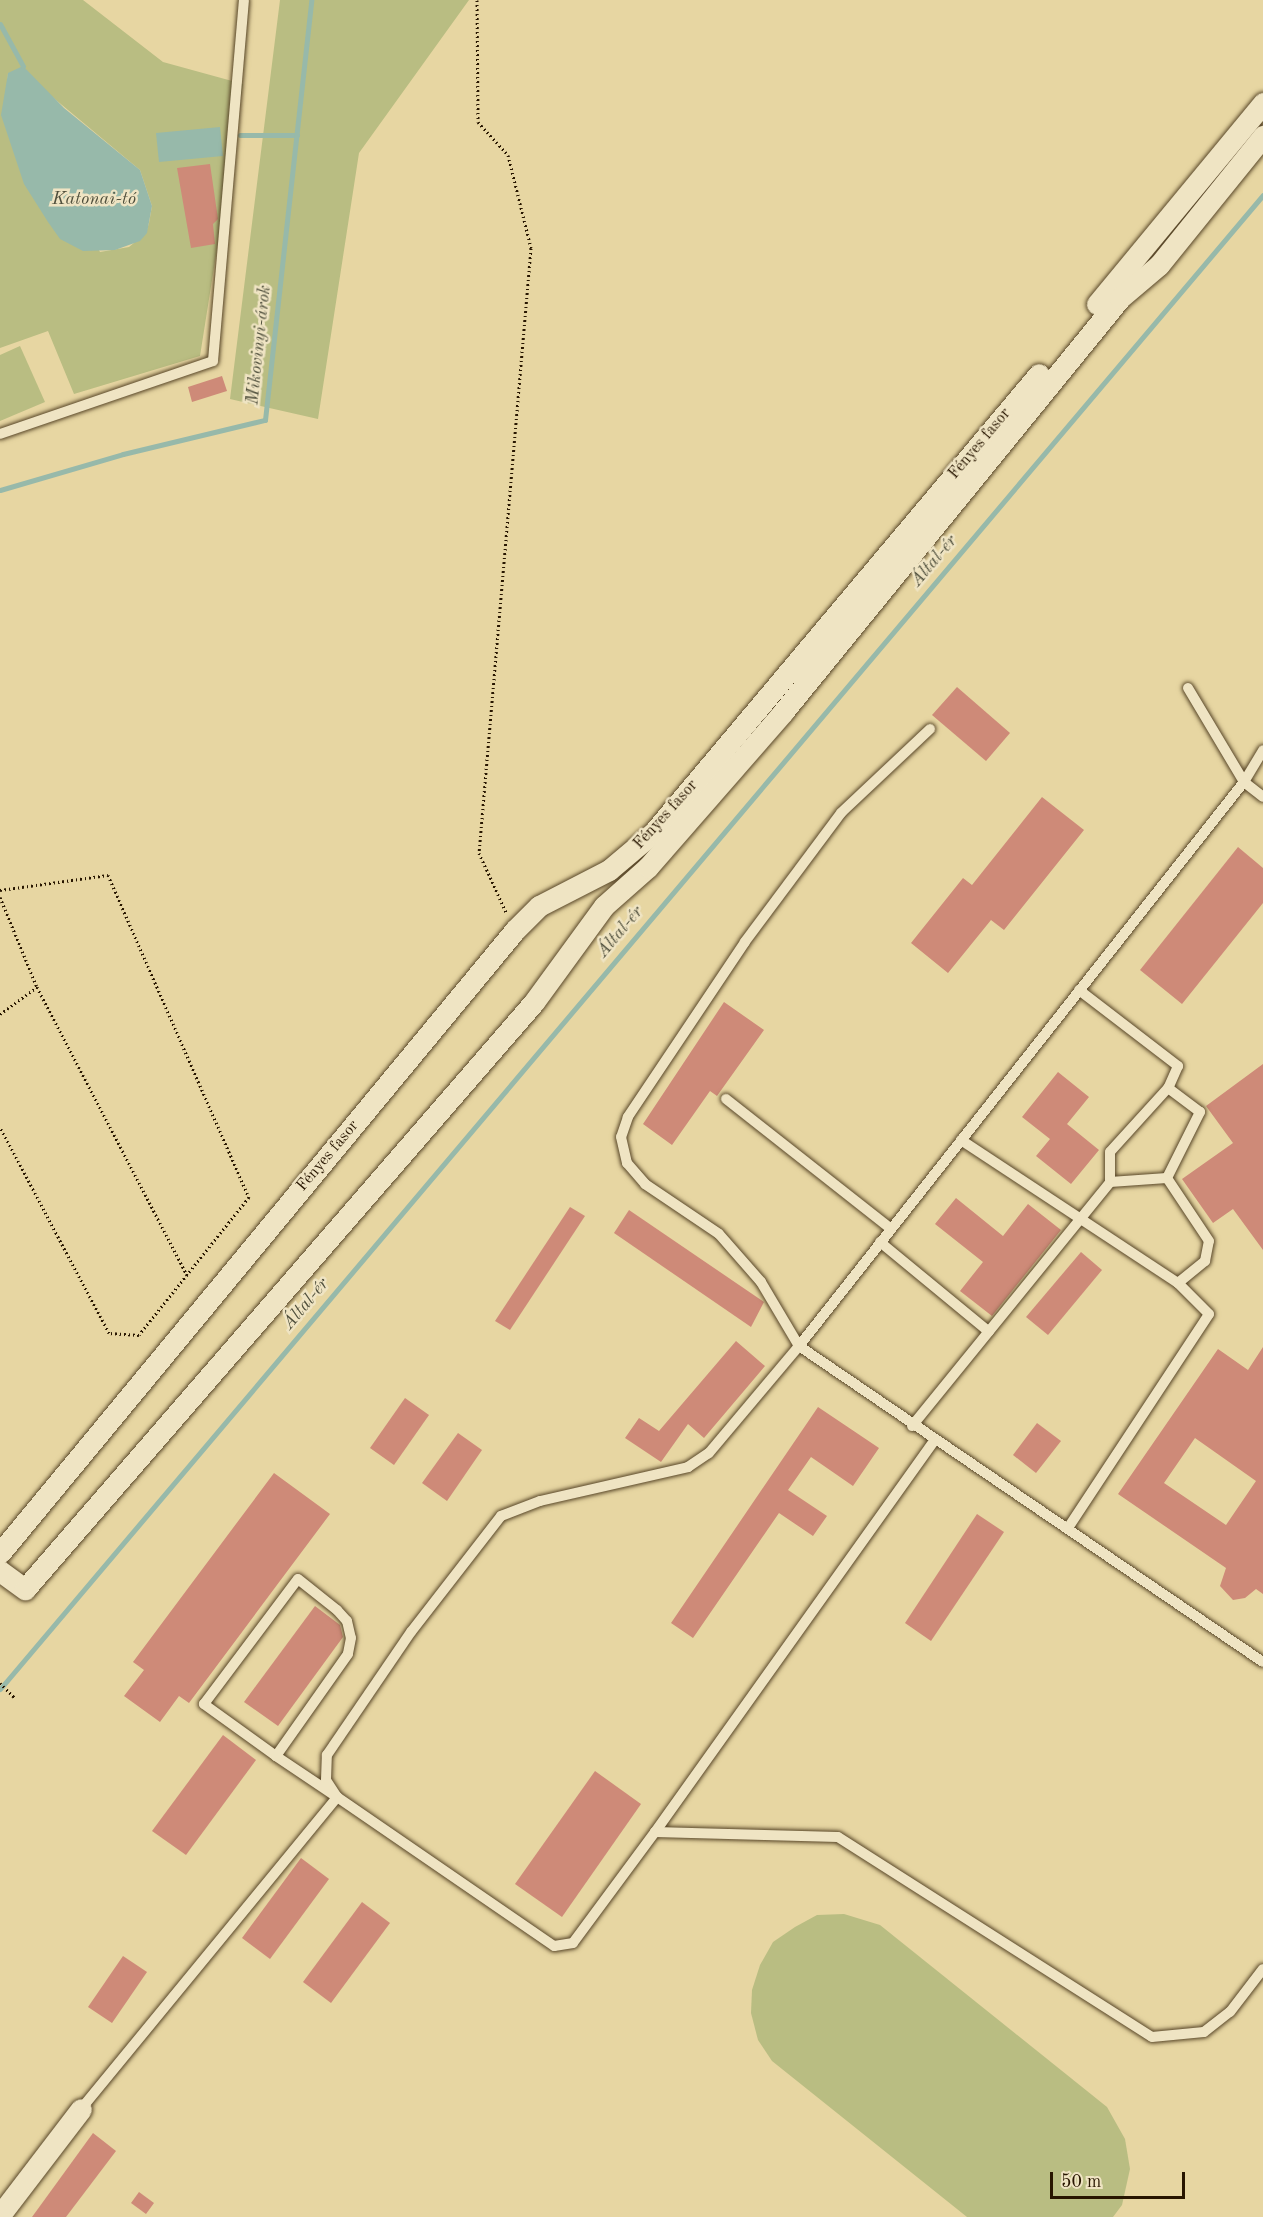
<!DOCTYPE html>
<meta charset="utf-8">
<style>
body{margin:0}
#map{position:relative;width:1263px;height:2217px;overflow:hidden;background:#e7d6a2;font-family:"Old Standard TT",serif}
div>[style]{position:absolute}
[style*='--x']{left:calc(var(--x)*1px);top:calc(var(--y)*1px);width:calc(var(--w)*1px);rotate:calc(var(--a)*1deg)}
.green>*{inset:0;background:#b9bd82}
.water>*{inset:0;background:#97b9aa}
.stream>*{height:5px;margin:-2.5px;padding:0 2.5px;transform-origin:2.5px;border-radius:2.5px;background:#97b9aa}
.building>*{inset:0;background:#ce8a78}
.path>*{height:3px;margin-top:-1.5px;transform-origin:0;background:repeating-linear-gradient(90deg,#281600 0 1.5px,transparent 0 4.5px)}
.roads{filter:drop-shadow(0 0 2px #584628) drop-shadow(0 0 2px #584628)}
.lane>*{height:10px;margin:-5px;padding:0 5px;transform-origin:5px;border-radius:5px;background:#efe4c3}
.street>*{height:21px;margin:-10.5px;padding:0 10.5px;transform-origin:10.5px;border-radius:10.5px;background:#efe4c3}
span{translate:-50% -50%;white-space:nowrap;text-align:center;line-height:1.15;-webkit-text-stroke:5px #efe4c3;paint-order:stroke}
.street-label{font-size:16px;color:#281600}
.water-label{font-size:18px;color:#4f4f3c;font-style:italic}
.scale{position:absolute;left:1050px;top:2172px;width:135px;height:27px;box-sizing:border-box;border:3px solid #281600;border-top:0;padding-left:8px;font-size:18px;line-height:21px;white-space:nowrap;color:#281600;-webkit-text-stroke:4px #efe4c3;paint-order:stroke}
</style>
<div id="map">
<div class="green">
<div style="clip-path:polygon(evenodd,0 0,83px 0,163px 62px,243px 84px,200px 356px,74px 394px,48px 331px,0 348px,0 0,8px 73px,44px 90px,140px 170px,152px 206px,149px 223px,146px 233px,129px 247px,100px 252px,7px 85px,8px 73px)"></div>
<div style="clip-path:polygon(280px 0,469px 0,359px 153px,318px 419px,230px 399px)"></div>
<div style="clip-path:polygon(20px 346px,45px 402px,0 421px,0 355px)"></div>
<div style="clip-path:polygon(844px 1914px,880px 1925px,1107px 2107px,1125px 2139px,1130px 2169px,1122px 2205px,1113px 2217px,967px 2217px,772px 2061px,758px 2040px,751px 2013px,752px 1990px,760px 1965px,773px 1942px,795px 1927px,817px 1915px)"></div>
</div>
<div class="water">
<div style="clip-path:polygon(23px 66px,64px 108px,140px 170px,152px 206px,147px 233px,140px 241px,115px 250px,83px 251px,60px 239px,48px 222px,24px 184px,1px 115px,8px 73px)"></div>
<div style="clip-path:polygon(220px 127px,223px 156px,159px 162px,156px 133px)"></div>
</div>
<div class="stream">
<div style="--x:0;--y:24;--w:48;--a:61.3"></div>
<div style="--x:240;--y:135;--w:57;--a:0"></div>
<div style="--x:0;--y:490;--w:128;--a:-16.3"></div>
<div style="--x:123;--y:454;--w:146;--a:-13.5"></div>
<div style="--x:265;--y:420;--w:423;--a:-83.7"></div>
<div style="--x:0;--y:1689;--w:1956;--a:-49.79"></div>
</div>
<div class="building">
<div style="clip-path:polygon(210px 164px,218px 219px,213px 224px,215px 244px,191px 248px,177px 168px)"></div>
<div style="clip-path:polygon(222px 376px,227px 391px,192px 402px,188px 387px)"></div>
<div style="clip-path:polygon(957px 687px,1010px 733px,986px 761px,932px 715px)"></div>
<div style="clip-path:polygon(1042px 797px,1084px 830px,1004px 930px,991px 920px,948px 973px,911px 943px,963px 878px,972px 885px)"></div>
<div style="clip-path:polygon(1238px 847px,1263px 868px,1263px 903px,1182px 1004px,1140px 970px)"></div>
<div style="clip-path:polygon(724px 1002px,764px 1030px,717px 1096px,710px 1091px,672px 1145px,643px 1124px)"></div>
<div style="clip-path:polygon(1263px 1064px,1263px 1250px,1233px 1209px,1213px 1223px,1182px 1179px,1233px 1143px,1206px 1106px)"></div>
<div style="clip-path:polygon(1058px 1072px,1089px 1097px,1067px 1124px,1099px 1150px,1071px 1184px,1036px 1156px,1050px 1139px,1022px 1117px)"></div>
<div style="clip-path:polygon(956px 1198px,1003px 1236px,1028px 1204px,1061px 1230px,992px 1316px,960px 1291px,983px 1262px,935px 1224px)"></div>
<div style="clip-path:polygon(570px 1207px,585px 1216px,510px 1330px,495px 1321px)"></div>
<div style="clip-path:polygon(629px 1210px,764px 1302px,751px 1327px,614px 1233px)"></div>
<div style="clip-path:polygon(1081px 1252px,1102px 1270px,1048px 1335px,1026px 1317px)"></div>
<div style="clip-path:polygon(736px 1341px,765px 1366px,704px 1438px,688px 1424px,661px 1462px,625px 1438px,639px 1418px,659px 1431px)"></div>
<div style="clip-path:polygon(evenodd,1263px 1347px,1263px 1594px,1256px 1589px,1245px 1598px,1233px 1600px,1220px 1586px,1226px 1568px,1118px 1494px,1218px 1349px,1248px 1370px,1263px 1347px,1195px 1438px,1256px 1481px,1226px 1525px,1164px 1483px,1195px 1438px)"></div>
<div style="clip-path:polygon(405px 1398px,429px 1415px,394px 1465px,370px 1448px)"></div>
<div style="clip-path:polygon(818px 1407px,879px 1448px,853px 1486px,811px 1457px,788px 1490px,827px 1516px,813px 1536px,779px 1513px,693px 1638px,671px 1623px)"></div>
<div style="clip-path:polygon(1037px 1423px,1061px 1441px,1036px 1473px,1013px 1455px)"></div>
<div style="clip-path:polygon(458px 1433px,482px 1450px,447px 1501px,422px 1483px)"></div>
<div style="clip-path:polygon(274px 1473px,330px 1514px,189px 1703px,179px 1696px,160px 1722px,124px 1696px,144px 1670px,133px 1662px)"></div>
<div style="clip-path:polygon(977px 1514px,1004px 1532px,931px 1641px,905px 1623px)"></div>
<div style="clip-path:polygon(315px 1606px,340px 1625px,343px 1637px,278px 1726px,244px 1702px)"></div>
<div style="clip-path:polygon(223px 1735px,256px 1760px,186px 1855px,152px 1831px)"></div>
<div style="clip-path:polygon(595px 1771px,641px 1804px,562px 1917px,515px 1884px)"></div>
<div style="clip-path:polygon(301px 1858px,329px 1879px,270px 1959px,242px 1938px)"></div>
<div style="clip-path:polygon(362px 1902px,390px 1923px,331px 2003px,303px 1982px)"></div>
<div style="clip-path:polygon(123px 1956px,147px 1972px,112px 2023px,88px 2007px)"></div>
<div style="clip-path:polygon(93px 2133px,116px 2151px,66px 2217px,32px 2217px)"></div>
<div style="clip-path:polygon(139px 2192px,154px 2203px,146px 2214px,131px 2203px)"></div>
</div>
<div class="path">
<div style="--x:477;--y:0;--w:122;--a:89.5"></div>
<div style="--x:478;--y:122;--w:45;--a:47.7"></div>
<div style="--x:508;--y:155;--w:96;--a:76.1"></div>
<div style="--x:531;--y:248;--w:607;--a:94.91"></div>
<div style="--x:479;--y:853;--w:65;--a:65.4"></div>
<div style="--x:0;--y:890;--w:109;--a:-7.9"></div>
<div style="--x:108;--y:875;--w:352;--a:66.4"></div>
<div style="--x:249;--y:1197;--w:176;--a:128.6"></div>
<div style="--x:139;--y:1335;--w:30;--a:-176"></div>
<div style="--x:109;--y:1333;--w:233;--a:-117.9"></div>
<div style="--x:0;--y:897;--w:97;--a:67.7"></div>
<div style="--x:37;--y:987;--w:325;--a:62.5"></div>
<div style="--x:0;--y:1014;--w:46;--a:-36.1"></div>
<div style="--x:0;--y:1683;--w:21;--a:45"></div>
</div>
<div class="roads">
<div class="lane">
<div style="--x:0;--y:434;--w:225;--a:-18.9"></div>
<div style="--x:213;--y:361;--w:362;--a:-85.1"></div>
<div style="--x:1188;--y:688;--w:109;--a:59.2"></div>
<div style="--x:1244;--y:782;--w:24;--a:38"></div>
<div style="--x:930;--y:729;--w:122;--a:136.7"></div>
<div style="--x:841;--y:813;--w:161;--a:126.7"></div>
<div style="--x:745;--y:942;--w:211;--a:123.8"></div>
<div style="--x:628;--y:1117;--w:21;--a:109"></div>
<div style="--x:621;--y:1137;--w:27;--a:77"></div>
<div style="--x:627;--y:1163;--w:28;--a:49"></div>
<div style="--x:645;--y:1184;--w:89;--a:34"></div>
<div style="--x:719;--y:1234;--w:64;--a:48.8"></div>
<div style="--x:761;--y:1282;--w:74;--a:59.3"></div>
<div style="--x:799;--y:1346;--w:561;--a:34.26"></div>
<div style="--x:1079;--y:990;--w:125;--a:37.5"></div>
<div style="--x:1178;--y:1066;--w:24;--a:114"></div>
<div style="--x:726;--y:1099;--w:210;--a:38.2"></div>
<div style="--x:961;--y:1140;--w:260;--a:33.4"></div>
<div style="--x:880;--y:1242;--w:141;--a:39.5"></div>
<div style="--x:912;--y:1426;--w:314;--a:-50.9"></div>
<div style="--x:934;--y:1441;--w:480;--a:125.5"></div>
<div style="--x:655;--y:1832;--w:183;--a:1.6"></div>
<div style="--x:838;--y:1837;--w:372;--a:32.5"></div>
<div style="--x:1152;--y:2037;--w:52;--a:-5.5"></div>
<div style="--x:1204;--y:2032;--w:33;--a:-38"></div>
<div style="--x:1230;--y:2012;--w:54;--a:-52.5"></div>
<div style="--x:1068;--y:1528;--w:256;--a:-56.6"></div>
<div style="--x:1209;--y:1314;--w:44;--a:-135"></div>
<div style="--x:1178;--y:1283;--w:35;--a:-39"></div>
<div style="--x:1205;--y:1261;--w:20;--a:-79"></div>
<div style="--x:1209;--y:1241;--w:76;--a:-123.7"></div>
<div style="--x:1167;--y:1178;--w:74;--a:-63.4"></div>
<div style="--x:1200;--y:1112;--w:40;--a:-143"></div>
<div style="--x:1168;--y:1088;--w:86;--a:132.2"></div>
<div style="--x:1110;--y:1152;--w:30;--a:90"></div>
<div style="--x:1110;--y:1182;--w:57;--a:-4"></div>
<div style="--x:655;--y:1832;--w:138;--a:126.5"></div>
<div style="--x:573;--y:1943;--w:19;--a:171"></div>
<div style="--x:554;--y:1946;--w:263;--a:-145.5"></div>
<div style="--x:337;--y:1797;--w:20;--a:-123"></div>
<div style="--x:326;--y:1780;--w:25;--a:-88"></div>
<div style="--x:327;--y:1755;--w:149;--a:-55.7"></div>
<div style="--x:411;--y:1632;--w:147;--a:-52.2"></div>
<div style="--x:501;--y:1516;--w:42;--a:-21"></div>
<div style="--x:540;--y:1501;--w:152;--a:-12.9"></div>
<div style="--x:688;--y:1467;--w:25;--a:-34"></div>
<div style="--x:709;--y:1453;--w:140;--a:-49.9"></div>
<div style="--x:799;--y:1346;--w:718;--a:-51.73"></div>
<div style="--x:1244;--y:782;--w:37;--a:-59"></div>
<div style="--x:81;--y:2109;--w:404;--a:-50.6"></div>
<div style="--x:337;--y:1797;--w:73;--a:-146.1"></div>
<div style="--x:276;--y:1756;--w:89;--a:-144.2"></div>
<div style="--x:204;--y:1704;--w:156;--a:-53.1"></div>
<div style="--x:298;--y:1579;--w:50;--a:38.5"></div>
<div style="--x:337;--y:1610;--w:15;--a:48"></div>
<div style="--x:347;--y:1621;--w:17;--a:77"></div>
<div style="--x:351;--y:1638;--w:16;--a:101"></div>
<div style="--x:348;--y:1654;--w:125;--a:125.2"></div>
</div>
<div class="street">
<div style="--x:1097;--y:304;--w:261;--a:-50.4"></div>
<div style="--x:0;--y:1553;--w:808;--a:-50.42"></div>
<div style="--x:515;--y:930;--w:34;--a:-45"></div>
<div style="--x:539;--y:906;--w:79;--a:-27.2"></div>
<div style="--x:609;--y:870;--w:59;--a:-40.2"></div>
<div style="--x:654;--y:832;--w:598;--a:-49.95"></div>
<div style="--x:0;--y:1571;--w:31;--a:36"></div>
<div style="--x:25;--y:1589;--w:777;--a:-49.07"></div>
<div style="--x:534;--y:1002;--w:119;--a:-53.9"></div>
<div style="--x:604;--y:906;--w:59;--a:-41.6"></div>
<div style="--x:648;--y:867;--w:206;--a:-48.9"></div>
<div style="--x:783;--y:712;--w:534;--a:-50.85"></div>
<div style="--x:1120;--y:298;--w:51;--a:-40.2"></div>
<div style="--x:1159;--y:265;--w:166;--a:-51.1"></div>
<div style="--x:0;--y:2215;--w:133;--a:-52.6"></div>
</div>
</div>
<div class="street-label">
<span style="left:980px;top:444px;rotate:-50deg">Fényes fasor</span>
<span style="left:666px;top:815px;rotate:-48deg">Fényes fasor</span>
<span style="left:328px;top:1156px;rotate:-50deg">Fényes fasor</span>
</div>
<div class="water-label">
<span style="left:94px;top:199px">Katonai-tó</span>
<span style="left:259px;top:345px;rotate:-84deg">Mikovinyi-árok</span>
<span style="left:934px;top:561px;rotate:-50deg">Által-ér</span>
<span style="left:620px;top:932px;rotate:-50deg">Által-ér</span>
<span style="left:306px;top:1304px;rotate:-50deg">Által-ér</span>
</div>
<div class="scale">50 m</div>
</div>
